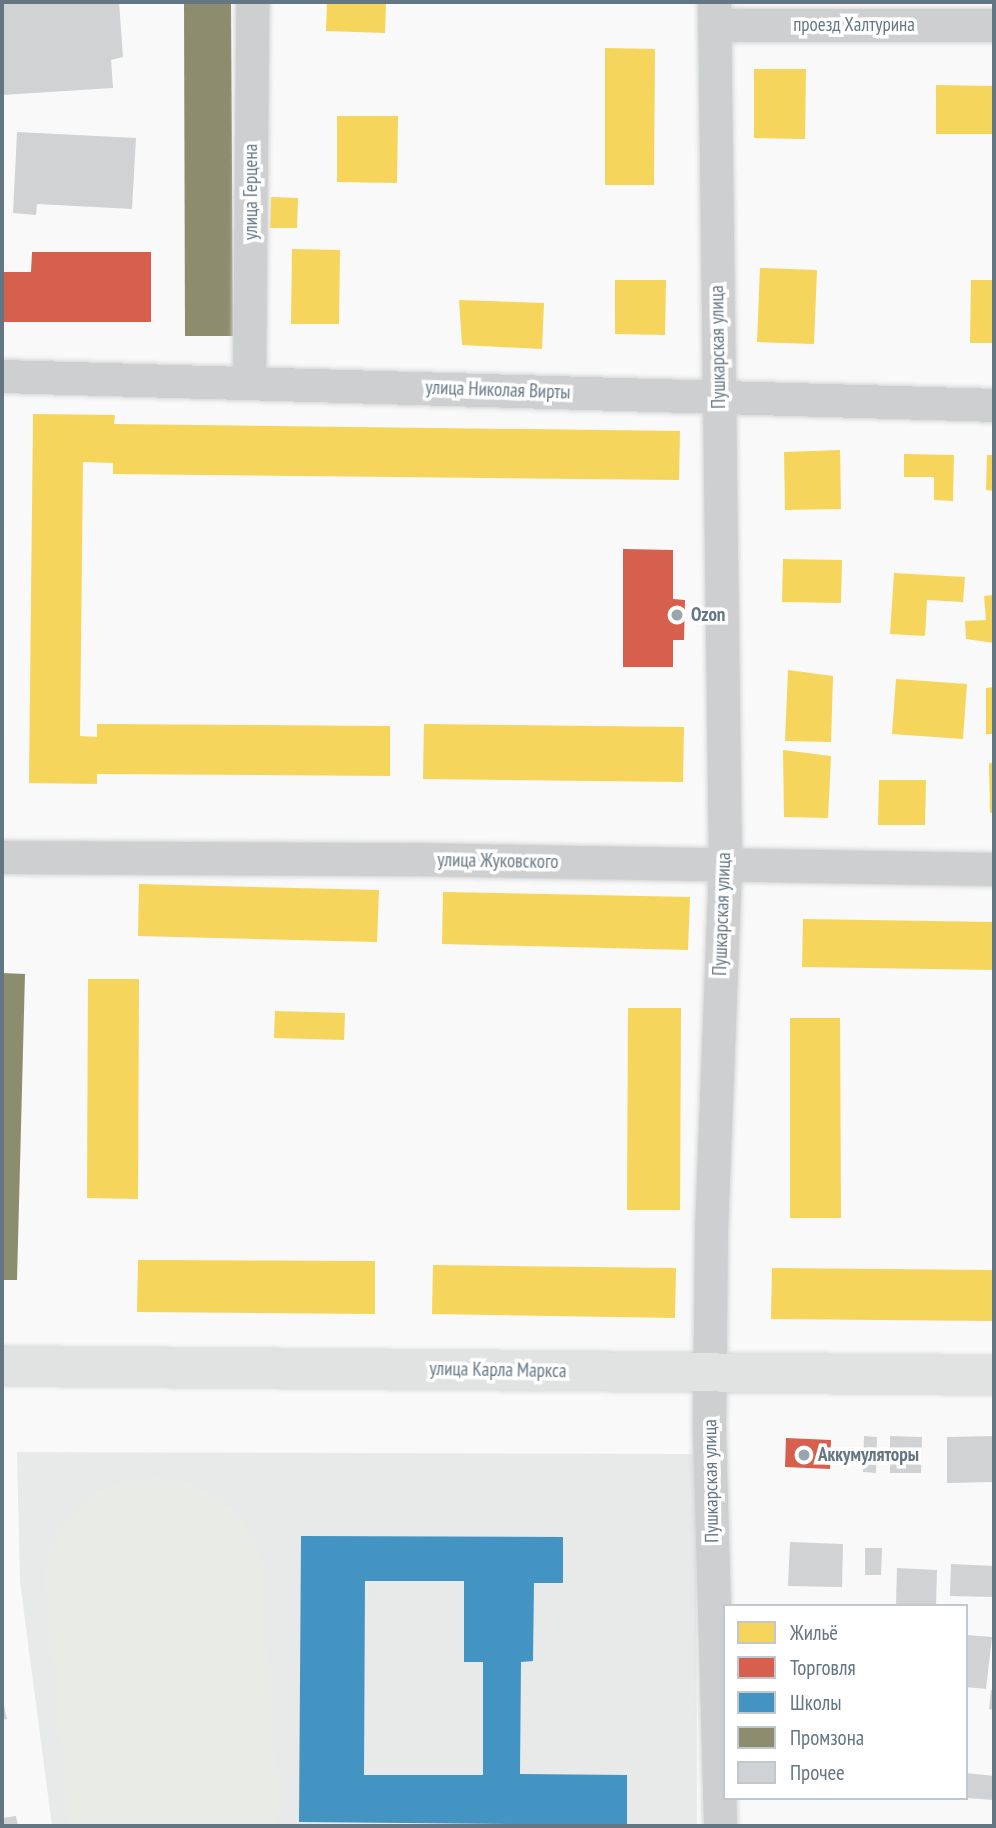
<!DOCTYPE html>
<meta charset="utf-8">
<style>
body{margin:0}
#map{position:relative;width:996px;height:1828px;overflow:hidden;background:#f9f9f9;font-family:"PT Sans Narrow",sans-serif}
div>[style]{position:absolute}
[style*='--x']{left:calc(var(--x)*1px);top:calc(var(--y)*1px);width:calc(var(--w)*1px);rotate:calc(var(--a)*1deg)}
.built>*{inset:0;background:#e8e9e9}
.green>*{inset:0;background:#e8ebe6}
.homes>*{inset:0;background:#f6d55c}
.shops>*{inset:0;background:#d6604d}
.schools>*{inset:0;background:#4393c3}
.industry>*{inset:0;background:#8c8c6e}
.building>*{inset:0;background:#d0d2d3}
.roads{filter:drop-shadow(0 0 2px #d5d6d7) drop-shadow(0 0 2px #d5d6d7)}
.minor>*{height:33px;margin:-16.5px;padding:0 16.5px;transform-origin:16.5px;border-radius:16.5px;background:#cecfd0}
.major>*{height:38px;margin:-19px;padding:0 19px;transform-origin:19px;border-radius:19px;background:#e1e2e2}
.dots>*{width:19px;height:19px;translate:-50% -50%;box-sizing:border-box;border:4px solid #fff;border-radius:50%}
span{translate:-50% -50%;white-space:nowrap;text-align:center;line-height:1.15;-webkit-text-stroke:7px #fff;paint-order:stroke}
.street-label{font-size:19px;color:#657683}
.poi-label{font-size:19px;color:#657683;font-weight:700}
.left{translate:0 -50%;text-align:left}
.frame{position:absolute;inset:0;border:4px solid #657683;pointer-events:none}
.legend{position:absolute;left:723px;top:1604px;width:245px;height:196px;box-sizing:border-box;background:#fff;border:2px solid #c1c8cd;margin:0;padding:9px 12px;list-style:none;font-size:21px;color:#657683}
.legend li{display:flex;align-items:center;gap:14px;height:35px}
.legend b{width:35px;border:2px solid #c1c8cd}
</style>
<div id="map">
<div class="built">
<div style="clip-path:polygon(17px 1452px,696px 1454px,697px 1826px,52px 1826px,20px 1582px)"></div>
</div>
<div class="green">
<div style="clip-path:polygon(157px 1477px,192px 1484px,218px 1499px,234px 1512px,250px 1534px,259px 1556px,277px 1798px,274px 1826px,70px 1826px,45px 1575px,57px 1533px,74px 1511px,94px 1495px,125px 1481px)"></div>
</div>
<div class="homes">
<div style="clip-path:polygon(327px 2px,386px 2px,385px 33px,326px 31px)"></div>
<div style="clip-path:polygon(605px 48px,655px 49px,654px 185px,605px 185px)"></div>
<div style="clip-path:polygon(754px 69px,806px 69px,805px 139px,754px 138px)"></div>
<div style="clip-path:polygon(936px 85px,994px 86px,994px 134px,936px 134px)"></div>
<div style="clip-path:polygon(337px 116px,398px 116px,397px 183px,337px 182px)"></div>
<div style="clip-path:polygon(271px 197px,298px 198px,297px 228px,270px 228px)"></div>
<div style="clip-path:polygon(292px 249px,340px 250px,339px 324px,291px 324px)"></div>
<div style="clip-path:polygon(760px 268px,817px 270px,814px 344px,757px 342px)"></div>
<div style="clip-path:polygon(615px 280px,666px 280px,665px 335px,615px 334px)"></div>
<div style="clip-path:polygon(971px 280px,994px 280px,994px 343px,970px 343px)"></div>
<div style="clip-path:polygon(459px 300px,544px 303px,542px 349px,462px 345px)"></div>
<div style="clip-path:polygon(33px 414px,115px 415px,114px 424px,680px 431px,679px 480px,113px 474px,113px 463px,83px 462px,80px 736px,97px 737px,97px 724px,390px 726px,390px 776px,97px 774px,97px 784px,29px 783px)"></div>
<div style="clip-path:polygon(840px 450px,841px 509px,785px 510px,784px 452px)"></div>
<div style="clip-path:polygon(904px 454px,954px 455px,953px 501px,934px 500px,934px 477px,904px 477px)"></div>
<div style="clip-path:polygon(987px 455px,994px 455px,994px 491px,986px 490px)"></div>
<div style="clip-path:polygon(783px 559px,842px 560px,841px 603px,782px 602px)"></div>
<div style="clip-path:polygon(894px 573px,965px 577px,963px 602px,927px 600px,925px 636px,890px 634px)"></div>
<div style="clip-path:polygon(994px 595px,994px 643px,966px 639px,965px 621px,986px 620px,984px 596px)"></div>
<div style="clip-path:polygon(788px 670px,833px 676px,831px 742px,785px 741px)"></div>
<div style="clip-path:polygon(896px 679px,967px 684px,963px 739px,892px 734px)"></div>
<div style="clip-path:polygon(994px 687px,994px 734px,986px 734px,986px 688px)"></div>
<div style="clip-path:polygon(424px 724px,684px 727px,683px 782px,423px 779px)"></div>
<div style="clip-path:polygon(783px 750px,831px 756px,828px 818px,784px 817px)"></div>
<div style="clip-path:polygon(989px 763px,994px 763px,994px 813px,990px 813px)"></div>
<div style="clip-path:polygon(879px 780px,926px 780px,925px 825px,878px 825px)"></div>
<div style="clip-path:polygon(139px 884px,379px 890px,377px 942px,138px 936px)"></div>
<div style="clip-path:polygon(443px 892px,690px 897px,688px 950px,442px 944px)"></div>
<div style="clip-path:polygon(803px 919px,994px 922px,994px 970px,802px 967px)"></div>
<div style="clip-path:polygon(88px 979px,139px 979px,138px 1199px,87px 1198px)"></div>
<div style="clip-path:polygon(628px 1008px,681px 1008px,680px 1210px,627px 1210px)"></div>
<div style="clip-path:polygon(275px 1011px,345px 1013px,344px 1040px,274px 1038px)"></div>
<div style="clip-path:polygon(790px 1018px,840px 1018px,841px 1218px,790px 1218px)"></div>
<div style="clip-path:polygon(138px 1260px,375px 1261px,375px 1314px,137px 1312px)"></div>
<div style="clip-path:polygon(433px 1265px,676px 1268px,675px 1318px,432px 1314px)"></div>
<div style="clip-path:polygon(772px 1268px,994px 1270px,994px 1321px,771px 1319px)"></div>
</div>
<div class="shops">
<div style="clip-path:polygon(32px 252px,151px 252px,151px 322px,2px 322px,2px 272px,31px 272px)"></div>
<div style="clip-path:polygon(623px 549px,673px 550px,673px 599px,685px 600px,684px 640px,673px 640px,673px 667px,623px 667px)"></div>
<div style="clip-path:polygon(786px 1438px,831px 1440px,830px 1469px,785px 1467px)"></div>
</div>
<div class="schools">
<div style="clip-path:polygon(evenodd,301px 1536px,563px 1537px,563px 1583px,534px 1583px,533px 1661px,521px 1662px,520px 1774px,627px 1775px,627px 1825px,299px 1822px,301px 1536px,365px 1581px,464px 1581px,464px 1662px,483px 1662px,483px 1775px,364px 1775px,365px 1581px)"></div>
</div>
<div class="industry">
<div style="clip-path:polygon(184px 2px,231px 2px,233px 336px,185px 336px)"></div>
<div style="clip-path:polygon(2px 973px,25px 974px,17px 1280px,2px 1280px)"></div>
</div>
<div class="building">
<div style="clip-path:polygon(2px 2px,119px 2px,123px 57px,111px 60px,113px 88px,2px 95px)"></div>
<div style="clip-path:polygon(17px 132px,136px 138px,132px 209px,37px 204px,36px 215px,13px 213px)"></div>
<div style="clip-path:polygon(864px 1436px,877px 1437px,876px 1473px,863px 1472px)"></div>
<div style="clip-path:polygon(890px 1436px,922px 1437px,921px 1473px,890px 1473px)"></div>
<div style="clip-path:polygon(994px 1436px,994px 1482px,947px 1483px,947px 1437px)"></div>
<div style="clip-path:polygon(790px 1542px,843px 1544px,842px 1587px,788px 1586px)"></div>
<div style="clip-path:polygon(865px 1548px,882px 1548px,881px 1575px,865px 1575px)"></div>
<div style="clip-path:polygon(951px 1564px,994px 1566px,994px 1597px,950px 1596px)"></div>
<div style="clip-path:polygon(897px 1568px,937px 1570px,936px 1606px,896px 1606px)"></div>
<div style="clip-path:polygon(966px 1635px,992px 1637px,986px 1689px,966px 1687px)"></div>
<div style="clip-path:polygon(991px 1690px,994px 1690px,994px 1710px,989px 1709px)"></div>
<div style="clip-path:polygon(2px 1695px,7px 1719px,2px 1720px)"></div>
<div style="clip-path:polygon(966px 1773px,994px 1776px,994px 1800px,966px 1798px)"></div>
<div style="clip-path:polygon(16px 1816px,18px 1826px,2px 1826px,2px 1818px)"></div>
</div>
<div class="roads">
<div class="minor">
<div style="--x:714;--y:2;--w:864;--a:89.27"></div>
<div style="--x:725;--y:866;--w:364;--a:92.2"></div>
<div style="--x:711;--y:1230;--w:200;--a:90.6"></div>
<div style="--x:709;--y:1430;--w:396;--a:88.4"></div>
<div style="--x:714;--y:25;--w:280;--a:0"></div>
<div style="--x:2;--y:376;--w:992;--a:1.67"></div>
<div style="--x:249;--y:383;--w:381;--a:-89.5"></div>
<div style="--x:2;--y:857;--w:411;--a:0.3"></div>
<div style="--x:413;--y:859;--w:581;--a:0.99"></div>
</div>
<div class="major">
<div style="--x:2;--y:1366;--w:992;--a:0.52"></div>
</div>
</div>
<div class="dots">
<div style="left:677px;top:615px;background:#99a4ac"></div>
<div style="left:804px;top:1455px;background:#99a4ac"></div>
</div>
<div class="street-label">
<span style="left:854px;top:25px">проезд Халтурина</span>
<span style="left:251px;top:192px;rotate:-90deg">улица Герцена</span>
<span style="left:718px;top:347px;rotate:-91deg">Пушкарская улица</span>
<span style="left:498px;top:390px;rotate:2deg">улица Николая Вирты</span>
<span style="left:498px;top:861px;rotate:1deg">улица Жуковского</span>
<span style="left:722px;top:914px;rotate:-88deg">Пушкарская улица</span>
<span style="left:498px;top:1370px;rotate:1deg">улица Карла Маркса</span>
<span style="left:711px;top:1481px;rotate:-91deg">Пушкарская улица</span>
</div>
<div class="poi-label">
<span class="left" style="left:691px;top:615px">Ozon</span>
<span class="left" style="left:818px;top:1455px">Аккумуляторы</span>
</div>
<div class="frame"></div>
<ul class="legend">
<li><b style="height:19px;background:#f6d55c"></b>Жильё</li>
<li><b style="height:19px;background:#d6604d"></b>Торговля</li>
<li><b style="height:19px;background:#4393c3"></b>Школы</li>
<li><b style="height:19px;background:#8c8c6e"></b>Промзона</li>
<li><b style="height:19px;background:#d0d2d3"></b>Прочее</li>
</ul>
</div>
